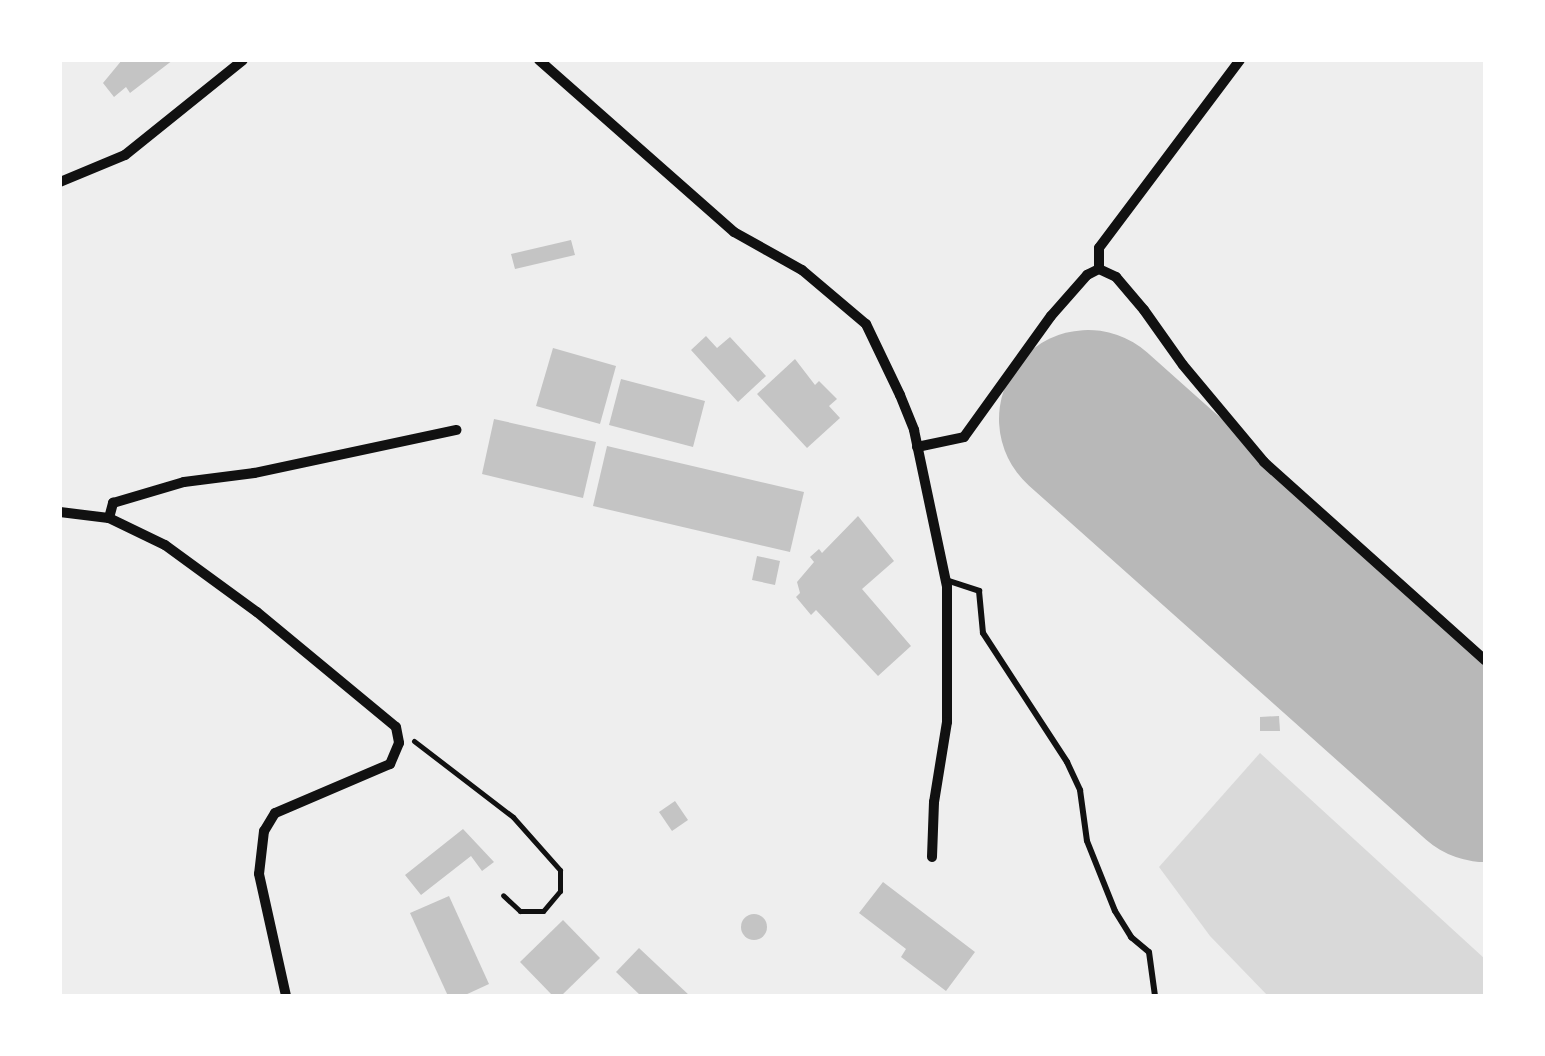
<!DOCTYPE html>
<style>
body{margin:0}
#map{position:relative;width:1545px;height:1056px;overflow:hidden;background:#fff;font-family:Rubik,sans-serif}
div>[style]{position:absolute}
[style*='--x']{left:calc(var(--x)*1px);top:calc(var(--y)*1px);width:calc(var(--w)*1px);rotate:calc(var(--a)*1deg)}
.green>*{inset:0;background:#eee}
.water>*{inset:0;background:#d9d9d9}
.runway>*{height:178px;margin:-89px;padding:0 89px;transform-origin:89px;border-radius:89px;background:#b8b8b8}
.building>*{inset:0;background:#c4c4c4}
.round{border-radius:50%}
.path>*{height:5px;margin:-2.5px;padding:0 2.5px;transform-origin:2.5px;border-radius:2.5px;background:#111}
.service>*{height:6px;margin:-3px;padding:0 3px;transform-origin:3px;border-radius:3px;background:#111}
.minor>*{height:10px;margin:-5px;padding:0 5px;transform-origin:5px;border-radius:5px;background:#111}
span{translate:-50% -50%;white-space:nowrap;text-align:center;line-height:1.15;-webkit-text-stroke:8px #fff;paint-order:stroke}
.frame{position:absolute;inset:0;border:62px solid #fff;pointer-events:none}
</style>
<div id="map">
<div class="green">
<div style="clip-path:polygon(60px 60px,1485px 60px,1485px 996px,60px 996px)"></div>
</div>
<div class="water">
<div style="clip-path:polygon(1260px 753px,1485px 959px,1485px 996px,1268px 996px,1210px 936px,1159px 867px)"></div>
</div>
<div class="runway">
<div style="--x:1088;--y:419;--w:532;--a:41.72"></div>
</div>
<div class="building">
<div style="clip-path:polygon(122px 60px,173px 60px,130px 93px,126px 87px,114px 97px,103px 83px)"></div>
<div style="clip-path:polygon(571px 240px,575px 255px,515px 269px,511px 254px)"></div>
<div style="clip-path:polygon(706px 336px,717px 348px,730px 337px,766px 376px,738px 402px,691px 350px)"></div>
<div style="clip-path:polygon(553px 348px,616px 366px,600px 424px,536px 406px)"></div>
<div style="clip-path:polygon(795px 359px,815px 385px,819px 381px,837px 399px,829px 406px,840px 418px,807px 448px,757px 394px)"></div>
<div style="clip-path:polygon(621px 379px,705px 401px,693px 447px,609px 425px)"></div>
<div style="clip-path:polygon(494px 419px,596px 442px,583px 498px,482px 474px)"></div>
<div style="clip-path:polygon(607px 446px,804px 492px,790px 552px,593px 506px)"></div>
<div style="clip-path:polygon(858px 516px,894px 561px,862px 589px,911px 646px,878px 676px,816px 610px,811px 615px,796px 597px,800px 593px,797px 582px,814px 562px,810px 557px,819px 549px,822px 553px)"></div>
<div style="clip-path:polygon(757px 556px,780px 561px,775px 585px,752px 580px)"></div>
<div style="clip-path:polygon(1279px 716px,1280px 731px,1260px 731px,1260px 717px)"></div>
<div style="clip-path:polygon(675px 801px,688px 820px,672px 831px,659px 812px)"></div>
<div style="clip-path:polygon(463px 829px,494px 862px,482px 871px,471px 856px,421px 895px,405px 875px)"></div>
<div style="clip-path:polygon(883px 882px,975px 952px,946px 991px,901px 957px,906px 949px,859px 913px)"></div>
<div style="clip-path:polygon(449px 896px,489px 984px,463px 996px,448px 996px,410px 913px)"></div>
<div class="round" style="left:741px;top:914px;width:26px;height:26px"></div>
<div style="clip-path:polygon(563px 920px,600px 958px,561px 996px,553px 996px,520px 962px)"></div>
<div style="clip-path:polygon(639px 948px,690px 996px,641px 996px,616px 972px)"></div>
</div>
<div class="path">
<div style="--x:414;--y:741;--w:125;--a:37.5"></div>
<div style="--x:513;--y:817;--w:71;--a:48.4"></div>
<div style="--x:560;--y:870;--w:21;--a:90"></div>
<div style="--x:560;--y:891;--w:26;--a:130"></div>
<div style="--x:543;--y:911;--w:23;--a:180"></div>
<div style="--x:520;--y:911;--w:23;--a:-137"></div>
</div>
<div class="service">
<div style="--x:946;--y:580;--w:35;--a:18"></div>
<div style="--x:979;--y:591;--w:42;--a:84.6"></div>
<div style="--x:983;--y:633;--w:154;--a:56.9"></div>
<div style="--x:1067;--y:762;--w:31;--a:65"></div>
<div style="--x:1080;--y:790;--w:51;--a:82.2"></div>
<div style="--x:1087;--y:841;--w:75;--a:68.2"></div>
<div style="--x:1115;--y:911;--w:31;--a:58"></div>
<div style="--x:1131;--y:937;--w:23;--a:40"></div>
<div style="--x:1149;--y:952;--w:44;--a:82.2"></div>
</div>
<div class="minor">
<div style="--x:539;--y:60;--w:260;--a:41.4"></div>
<div style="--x:734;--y:232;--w:78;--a:29.2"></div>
<div style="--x:802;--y:270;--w:84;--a:40.2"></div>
<div style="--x:866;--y:324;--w:79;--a:64.4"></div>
<div style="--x:900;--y:395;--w:38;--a:68"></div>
<div style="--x:914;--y:430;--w:160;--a:78.1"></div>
<div style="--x:947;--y:587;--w:135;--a:90"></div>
<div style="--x:947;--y:722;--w:81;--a:99.2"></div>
<div style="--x:934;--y:802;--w:55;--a:92.1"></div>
<div style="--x:1240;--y:60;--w:235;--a:126.9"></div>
<div style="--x:1099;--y:248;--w:21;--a:90"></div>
<div style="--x:1099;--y:269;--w:19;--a:25"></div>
<div style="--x:1116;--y:277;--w:43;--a:49.7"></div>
<div style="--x:1144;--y:310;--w:67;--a:54.7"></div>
<div style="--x:1183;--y:365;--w:126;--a:50.1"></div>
<div style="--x:1264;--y:462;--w:297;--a:41.9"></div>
<div style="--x:60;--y:182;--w:70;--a:-22.6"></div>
<div style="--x:125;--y:155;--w:151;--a:-38.8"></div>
<div style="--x:917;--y:447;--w:48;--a:-12"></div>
<div style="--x:964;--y:437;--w:149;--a:-54.3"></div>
<div style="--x:1051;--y:316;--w:55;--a:-48.7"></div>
<div style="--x:1087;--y:275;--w:13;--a:-27"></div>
<div style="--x:60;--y:512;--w:49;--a:7"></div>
<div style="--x:109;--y:518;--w:62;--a:25.7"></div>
<div style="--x:165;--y:545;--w:114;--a:36.1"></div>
<div style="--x:257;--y:612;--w:180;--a:39.6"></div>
<div style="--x:396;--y:727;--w:16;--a:79"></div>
<div style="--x:399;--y:743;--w:23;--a:113"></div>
<div style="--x:390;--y:764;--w:125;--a:156.9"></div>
<div style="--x:275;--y:813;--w:21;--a:121"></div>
<div style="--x:264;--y:831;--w:43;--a:96.6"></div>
<div style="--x:259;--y:874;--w:125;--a:77.5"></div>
<div style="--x:109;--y:518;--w:16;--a:-75"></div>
<div style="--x:113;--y:503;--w:74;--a:-16.5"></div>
<div style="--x:184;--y:482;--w:71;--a:-7.3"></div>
<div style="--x:254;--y:473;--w:207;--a:-12"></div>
</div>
<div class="frame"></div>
</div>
